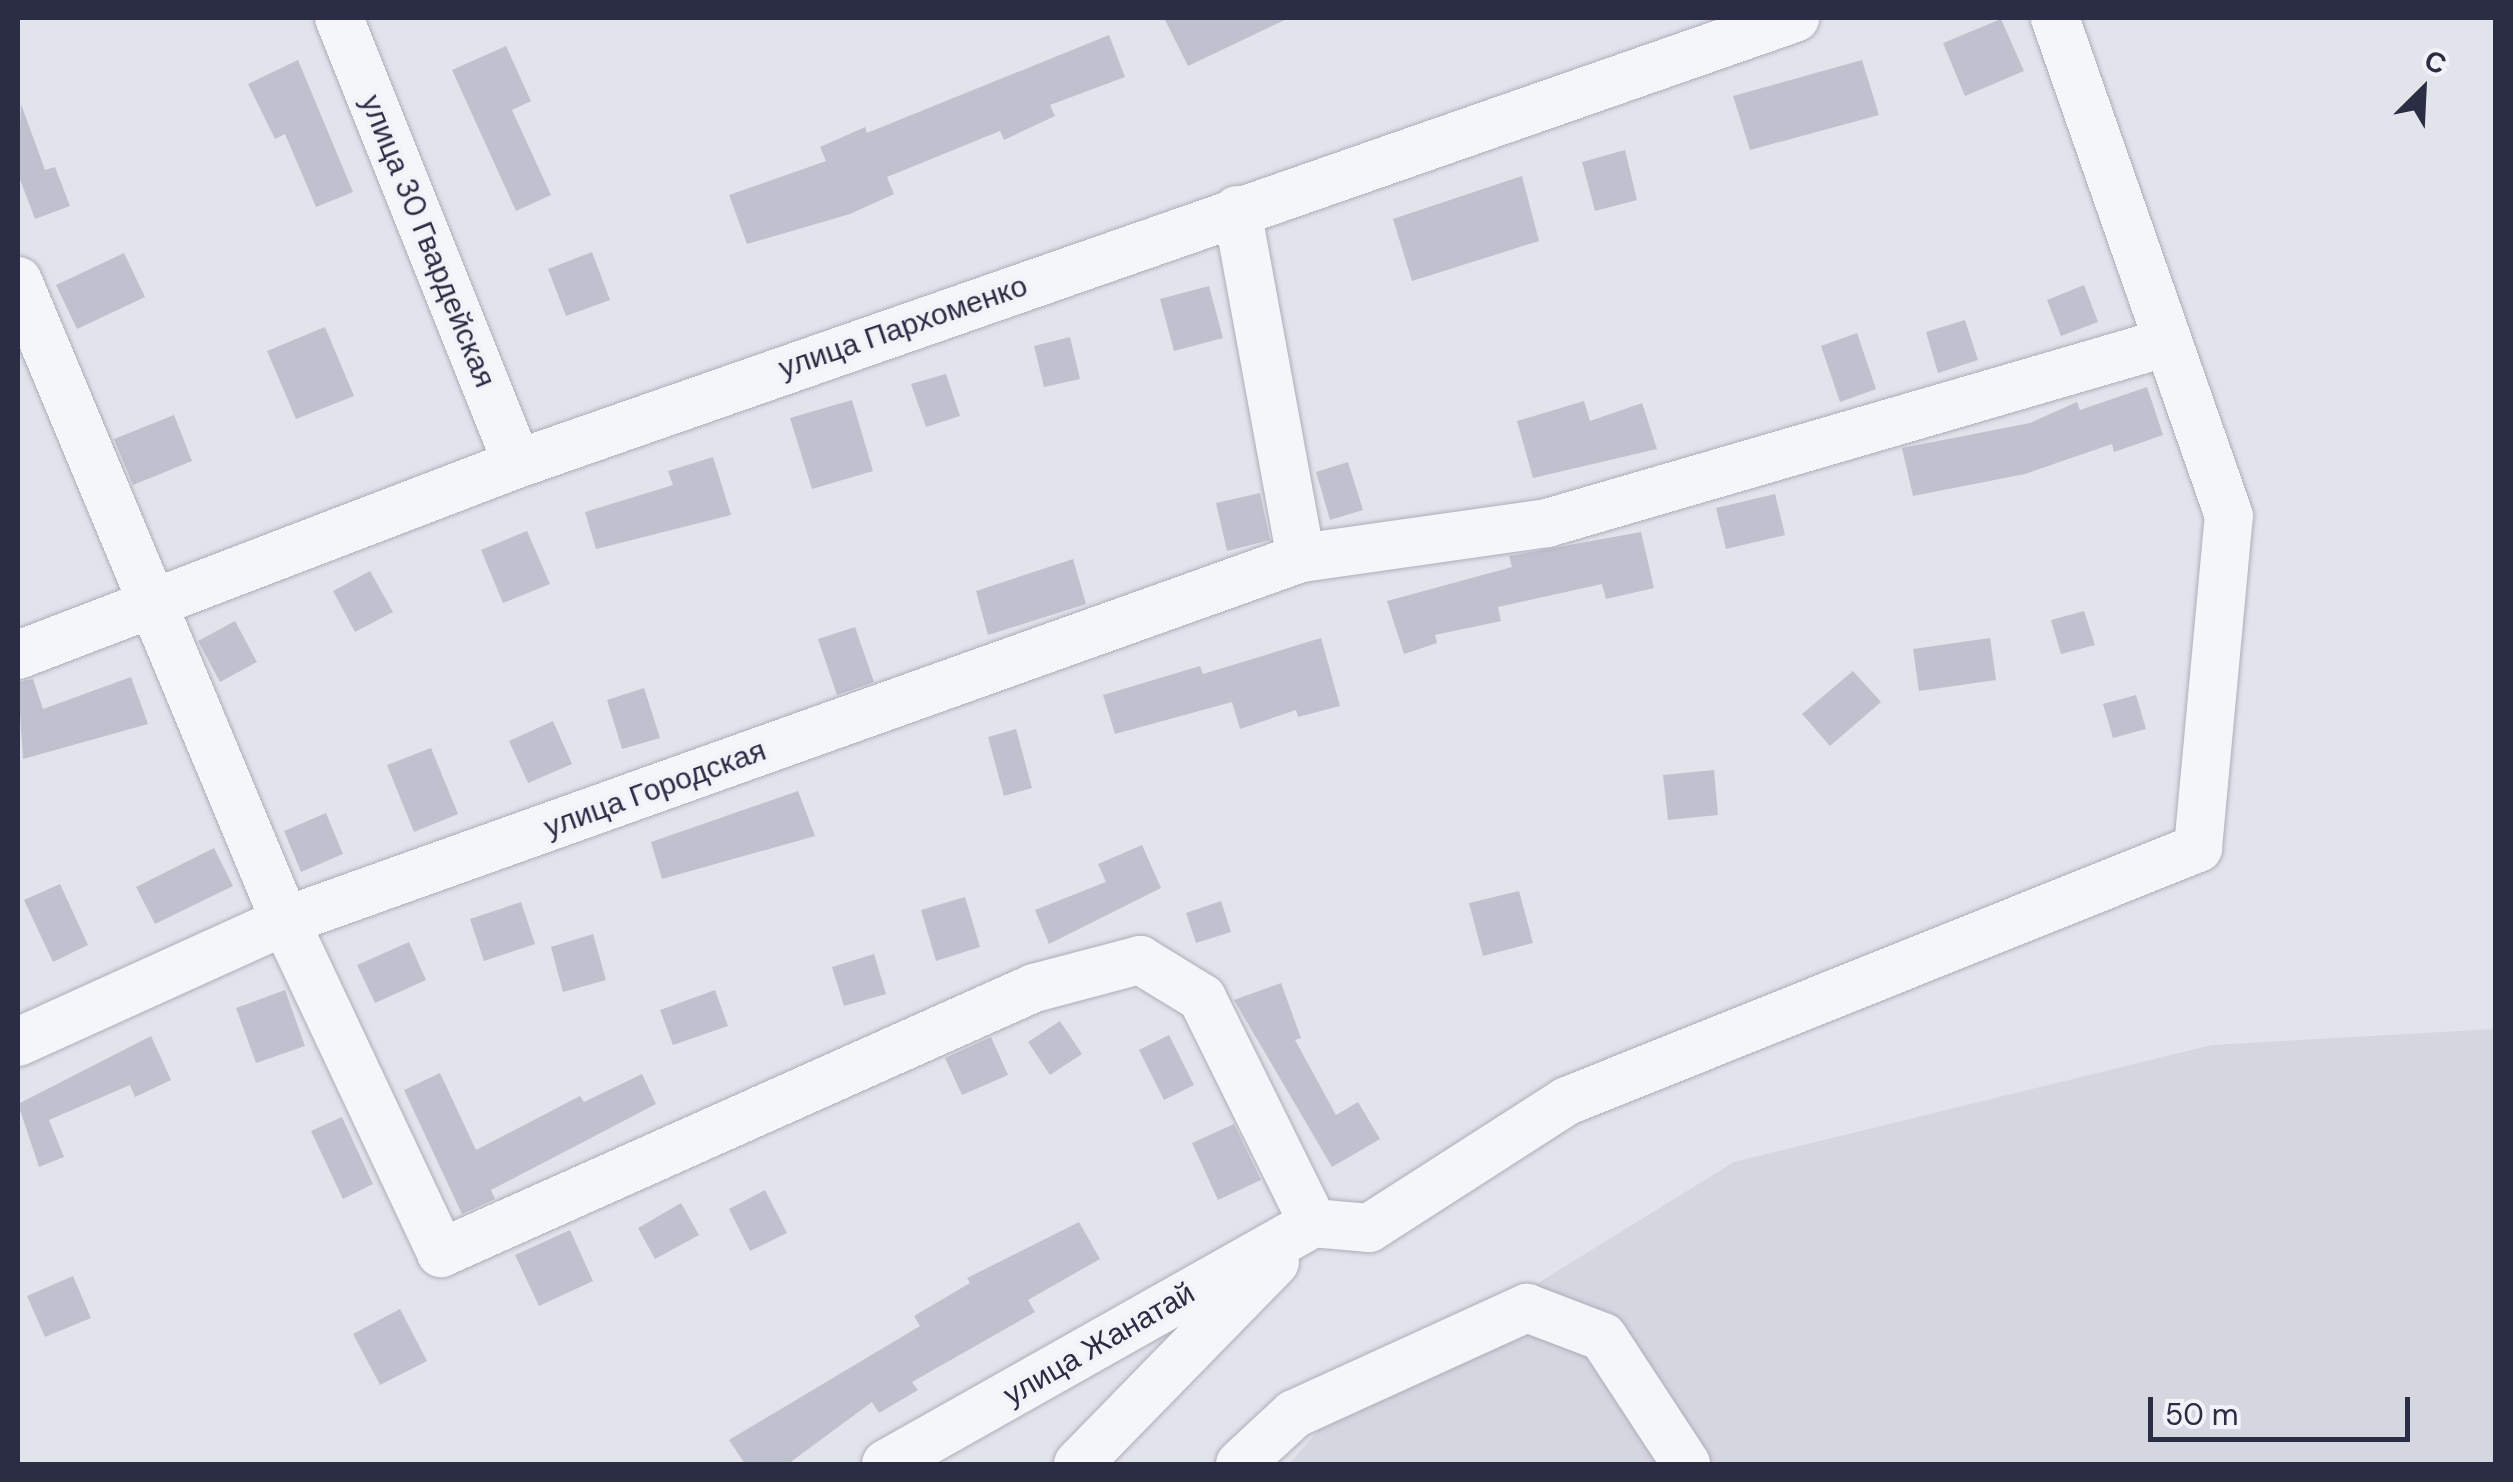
<!DOCTYPE html>
<meta charset="utf-8">
<style>
body{margin:0}
#map{position:relative;width:2513px;height:1482px;overflow:hidden;background:#e2e4eb;font-family:"DM Sans",sans-serif}
div>[style]{position:absolute}
[style*='--x']{left:calc(var(--x)*1px);top:calc(var(--y)*1px);width:calc(var(--w)*1px);rotate:calc(var(--a)*1deg)}
.built>*{inset:0;background:#d4d6e0}
.building>*{inset:0;background:#bfc1ce}
.roads{filter:drop-shadow(0 0 2px #abadb9) drop-shadow(0 0 2px #abadb9)}
.minor>*{height:48px;margin:-24px;padding:0 24px;transform-origin:24px;border-radius:24px;background:#f5f6f9}
span{translate:-50% -50%;white-space:nowrap;text-align:center;line-height:1.15;-webkit-text-stroke:8px #f2f3f8;paint-order:stroke}
.street-label{font-size:30px;color:#2a2d44}
.frame{position:absolute;inset:0;border:20px solid #2a2d44;pointer-events:none}
.north{position:absolute;left:2373px;top:40px;width:100px;height:100px;-webkit-text-stroke:8px #f2f3f8;paint-order:stroke;rotate:24deg;font-size:28px;font-weight:700;line-height:40px;text-align:center;color:#2a2d44}
.north::after{content:'';display:block;margin:auto;width:35px;height:45px;background:#2a2d44;clip-path:polygon(50% 0,100% 100%,50% 72%,0 100%)}
.scale{position:absolute;left:2148px;top:1397px;width:262px;height:45px;box-sizing:border-box;border:5px solid #2a2d44;border-top:0;padding-left:12px;font-size:30px;line-height:35px;white-space:nowrap;color:#2a2d44;-webkit-text-stroke:8px #f2f3f8;paint-order:stroke}
</style>
<div id="map">
<div class="built">
<div style="clip-path:polygon(2495px 1029px,2495px 1464px,1289px 1464px,1342px 1404px,1734px 1162px,2212px 1045px)"></div>
</div>
<div class="building">
<div style="clip-path:polygon(1164px 18px,1289px 18px,1188px 66px)"></div>
<div style="clip-path:polygon(2001px 19px,2024px 71px,1965px 96px,1943px 43px)"></div>
<div style="clip-path:polygon(1109px 35px,1125px 77px,1050px 105px,1055px 116px,1004px 140px,1000px 131px,887px 177px,894px 194px,850px 214px,747px 244px,729px 195px,826px 161px,820px 147px,865px 127px,867px 133px)"></div>
<div style="clip-path:polygon(506px 46px,531px 101px,512px 110px,551px 195px,516px 211px,452px 70px)"></div>
<div style="clip-path:polygon(298px 60px,353px 192px,316px 207px,285px 134px,275px 139px,248px 84px)"></div>
<div style="clip-path:polygon(1862px 60px,1879px 115px,1750px 150px,1733px 96px)"></div>
<div style="clip-path:polygon(21px 104px,45px 170px,55px 167px,70px 206px,35px 219px,18px 174px)"></div>
<div style="clip-path:polygon(1625px 150px,1637px 200px,1595px 211px,1582px 162px)"></div>
<div style="clip-path:polygon(1522px 176px,1539px 241px,1412px 281px,1393px 219px)"></div>
<div style="clip-path:polygon(592px 252px,610px 300px,566px 316px,548px 269px)"></div>
<div style="clip-path:polygon(124px 253px,145px 297px,77px 329px,56px 285px)"></div>
<div style="clip-path:polygon(2084px 285px,2098px 322px,2061px 336px,2047px 300px)"></div>
<div style="clip-path:polygon(1209px 286px,1223px 338px,1174px 351px,1160px 299px)"></div>
<div style="clip-path:polygon(1965px 320px,1978px 360px,1938px 373px,1926px 332px)"></div>
<div style="clip-path:polygon(325px 327px,354px 396px,296px 419px,267px 351px)"></div>
<div style="clip-path:polygon(1857px 333px,1876px 389px,1840px 402px,1821px 346px)"></div>
<div style="clip-path:polygon(1070px 337px,1080px 379px,1044px 387px,1034px 346px)"></div>
<div style="clip-path:polygon(946px 374px,960px 416px,926px 427px,911px 384px)"></div>
<div style="clip-path:polygon(2147px 387px,2163px 435px,2114px 452px,2112px 444px,2025px 474px,1913px 496px,1902px 448px,2030px 423px,2077px 402px,2080px 410px)"></div>
<div style="clip-path:polygon(852px 400px,873px 471px,812px 489px,790px 418px)"></div>
<div style="clip-path:polygon(1584px 401px,1590px 421px,1642px 403px,1657px 449px,1533px 478px,1517px 421px)"></div>
<div style="clip-path:polygon(174px 415px,192px 461px,133px 485px,114px 439px)"></div>
<div style="clip-path:polygon(713px 457px,731px 515px,596px 549px,585px 512px,673px 485px,668px 471px)"></div>
<div style="clip-path:polygon(1348px 462px,1363px 510px,1330px 520px,1316px 472px)"></div>
<div style="clip-path:polygon(1260px 493px,1270px 540px,1227px 551px,1216px 503px)"></div>
<div style="clip-path:polygon(1775px 494px,1785px 535px,1726px 549px,1716px 508px)"></div>
<div style="clip-path:polygon(527px 531px,550px 584px,503px 603px,481px 550px)"></div>
<div style="clip-path:polygon(1641px 532px,1654px 588px,1606px 599px,1602px 584px,1498px 607px,1501px 621px,1435px 635px,1437px 643px,1404px 654px,1387px 601px,1512px 567px,1509px 556px)"></div>
<div style="clip-path:polygon(1073px 559px,1086px 604px,988px 635px,976px 591px)"></div>
<div style="clip-path:polygon(370px 571px,393px 612px,355px 632px,333px 591px)"></div>
<div style="clip-path:polygon(2084px 611px,2095px 645px,2061px 654px,2051px 620px)"></div>
<div style="clip-path:polygon(235px 621px,257px 662px,220px 682px,198px 641px)"></div>
<div style="clip-path:polygon(855px 627px,874px 682px,837px 695px,818px 639px)"></div>
<div style="clip-path:polygon(1321px 638px,1340px 706px,1298px 717px,1296px 710px,1240px 729px,1232px 702px,1115px 734px,1103px 695px,1200px 666px,1203px 674px)"></div>
<div style="clip-path:polygon(1990px 638px,1996px 680px,1919px 691px,1913px 649px)"></div>
<div style="clip-path:polygon(1853px 671px,1881px 702px,1830px 746px,1802px 714px)"></div>
<div style="clip-path:polygon(131px 677px,148px 724px,23px 759px,18px 682px,33px 679px,43px 709px)"></div>
<div style="clip-path:polygon(644px 688px,660px 738px,622px 749px,607px 700px)"></div>
<div style="clip-path:polygon(2136px 695px,2146px 729px,2113px 738px,2103px 704px)"></div>
<div style="clip-path:polygon(553px 721px,572px 764px,528px 783px,509px 741px)"></div>
<div style="clip-path:polygon(1016px 729px,1032px 788px,1004px 796px,988px 737px)"></div>
<div style="clip-path:polygon(431px 748px,458px 814px,414px 832px,387px 765px)"></div>
<div style="clip-path:polygon(1714px 770px,1718px 815px,1668px 820px,1663px 775px)"></div>
<div style="clip-path:polygon(798px 791px,815px 836px,662px 879px,651px 842px)"></div>
<div style="clip-path:polygon(326px 813px,343px 854px,301px 872px,284px 831px)"></div>
<div style="clip-path:polygon(1142px 845px,1161px 888px,1049px 944px,1035px 910px,1106px 882px,1098px 864px)"></div>
<div style="clip-path:polygon(214px 848px,233px 886px,155px 924px,136px 887px)"></div>
<div style="clip-path:polygon(60px 884px,88px 945px,53px 962px,24px 900px)"></div>
<div style="clip-path:polygon(1519px 891px,1533px 943px,1483px 956px,1469px 903px)"></div>
<div style="clip-path:polygon(965px 897px,980px 947px,936px 961px,921px 910px)"></div>
<div style="clip-path:polygon(1221px 901px,1231px 932px,1196px 943px,1186px 913px)"></div>
<div style="clip-path:polygon(521px 902px,535px 944px,484px 961px,470px 919px)"></div>
<div style="clip-path:polygon(593px 934px,606px 980px,563px 992px,551px 947px)"></div>
<div style="clip-path:polygon(409px 942px,426px 980px,375px 1003px,357px 965px)"></div>
<div style="clip-path:polygon(874px 954px,886px 994px,844px 1006px,832px 967px)"></div>
<div style="clip-path:polygon(1281px 983px,1301px 1038px,1295px 1040px,1336px 1115px,1358px 1102px,1380px 1139px,1332px 1167px,1234px 1000px)"></div>
<div style="clip-path:polygon(285px 990px,305px 1046px,256px 1063px,236px 1008px)"></div>
<div style="clip-path:polygon(715px 990px,728px 1026px,673px 1045px,660px 1010px)"></div>
<div style="clip-path:polygon(1060px 1021px,1082px 1054px,1050px 1075px,1028px 1042px)"></div>
<div style="clip-path:polygon(1169px 1035px,1194px 1085px,1164px 1100px,1139px 1050px)"></div>
<div style="clip-path:polygon(151px 1036px,171px 1080px,135px 1097px,130px 1085px,49px 1120px,64px 1157px,39px 1167px,18px 1104px)"></div>
<div style="clip-path:polygon(991px 1037px,1008px 1075px,962px 1095px,945px 1058px)"></div>
<div style="clip-path:polygon(440px 1073px,476px 1150px,580px 1096px,584px 1102px,642px 1074px,656px 1104px,491px 1190px,495px 1199px,462px 1214px,404px 1090px)"></div>
<div style="clip-path:polygon(342px 1117px,373px 1184px,343px 1199px,311px 1131px)"></div>
<div style="clip-path:polygon(1234px 1124px,1261px 1180px,1218px 1200px,1192px 1143px)"></div>
<div style="clip-path:polygon(765px 1190px,787px 1233px,750px 1251px,729px 1209px)"></div>
<div style="clip-path:polygon(681px 1203px,699px 1235px,655px 1259px,638px 1228px)"></div>
<div style="clip-path:polygon(1079px 1222px,1100px 1259px,1028px 1300px,1035px 1312px,912px 1382px,918px 1390px,879px 1413px,872px 1402px,788px 1464px,745px 1464px,729px 1440px,920px 1326px,914px 1316px,970px 1283px,967px 1278px)"></div>
<div style="clip-path:polygon(570px 1230px,593px 1281px,539px 1306px,515px 1255px)"></div>
<div style="clip-path:polygon(73px 1276px,91px 1318px,45px 1337px,27px 1296px)"></div>
<div style="clip-path:polygon(400px 1309px,427px 1361px,380px 1385px,353px 1334px)"></div>
</div>
<div class="roads">
<div class="minor">
<div style="--x:339;--y:18;--w:480;--a:68.2"></div>
<div style="--x:1237;--y:210;--w:354;--a:79.6"></div>
<div style="--x:18;--y:281;--w:693;--a:67.35"></div>
<div style="--x:285;--y:921;--w:367;--a:64.8"></div>
<div style="--x:441;--y:1253;--w:650;--a:-24.08"></div>
<div style="--x:1034;--y:988;--w:110;--a:-14.8"></div>
<div style="--x:1140;--y:960;--w:73;--a:31.5"></div>
<div style="--x:1202;--y:998;--w:251;--a:63.7"></div>
<div style="--x:18;--y:655;--w:534;--a:-20.95"></div>
<div style="--x:517;--y:464;--w:1354;--a:-19.24"></div>
<div style="--x:18;--y:1042;--w:293;--a:-24.4"></div>
<div style="--x:285;--y:921;--w:1079;--a:-19.66"></div>
<div style="--x:1301;--y:558;--w:248;--a:-8.1"></div>
<div style="--x:1547;--y:523;--w:647;--a:-16.25"></div>
<div style="--x:1313;--y:1223;--w:56;--a:5.1"></div>
<div style="--x:1369;--y:1228;--w:235;--a:-32.7"></div>
<div style="--x:1567;--y:1101;--w:680;--a:-21.85"></div>
<div style="--x:2198;--y:848;--w:333;--a:-84.7"></div>
<div style="--x:2229;--y:516;--w:528;--a:-109.26"></div>
<div style="--x:886;--y:1464;--w:490;--a:-29.4"></div>
<div style="--x:1078;--y:1464;--w:282;--a:-45.7"></div>
<div style="--x:1240;--y:1464;--w:74;--a:-42.8"></div>
<div style="--x:1294;--y:1414;--w:256;--a:-24.5"></div>
<div style="--x:1527;--y:1308;--w:81;--a:20.9"></div>
<div style="--x:1603;--y:1337;--w:152;--a:56.8"></div>
</div>
</div>
<div class="street-label">
<span style="left:428px;top:241px;rotate:68deg">улица 30 Гвардейская</span>
<span style="left:903px;top:327px;rotate:-19deg">улица Пархоменко</span>
<span style="left:655px;top:789px;rotate:-20deg">улица Городская</span>
<span style="left:1099px;top:1344px;rotate:-30deg">улица Жанатай</span>
</div>
<div class="frame"></div>
<div class="north">С</div>
<div class="scale">50 m</div>
</div>
